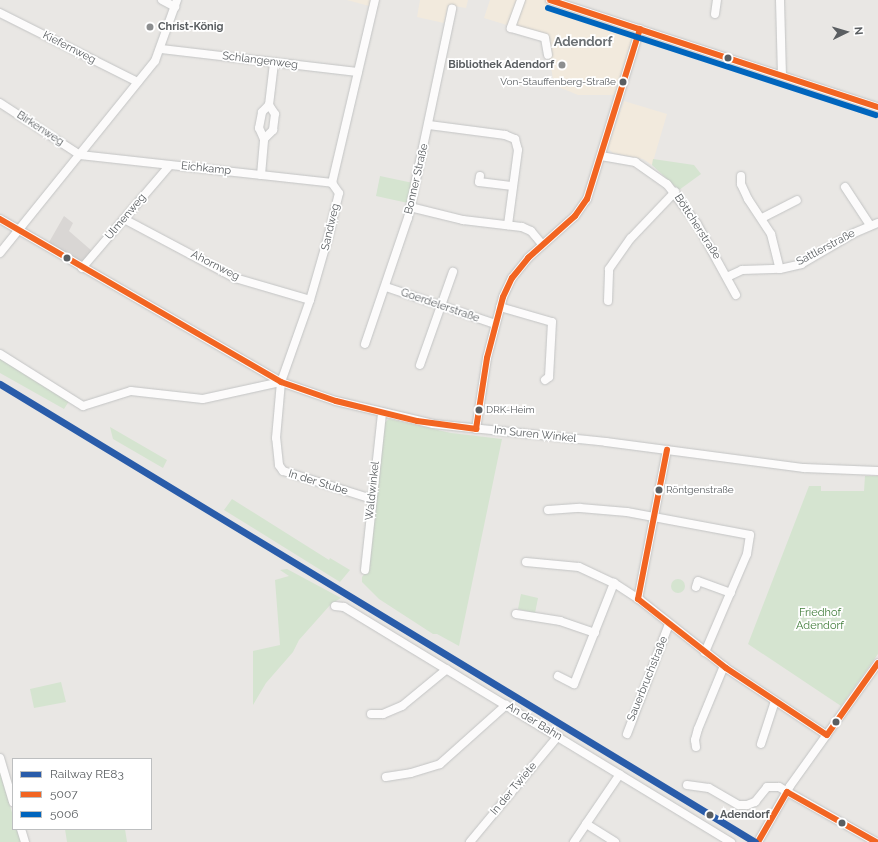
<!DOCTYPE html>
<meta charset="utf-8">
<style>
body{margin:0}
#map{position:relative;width:878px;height:842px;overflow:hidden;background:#e9e7e4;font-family:Raleway,sans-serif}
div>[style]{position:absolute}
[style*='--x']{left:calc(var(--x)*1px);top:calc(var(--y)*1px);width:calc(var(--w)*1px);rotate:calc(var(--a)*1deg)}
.commercial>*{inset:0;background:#f2eadd}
.industrial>*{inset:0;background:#d9d6d4}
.green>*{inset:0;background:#d5e4d0}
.round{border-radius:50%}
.roads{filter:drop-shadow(0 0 1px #c3c4c4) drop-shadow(0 0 1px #c3c4c4)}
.minor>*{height:8px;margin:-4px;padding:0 4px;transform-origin:4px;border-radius:4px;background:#fcfbfb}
.bus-1>*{height:6px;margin:-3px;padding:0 3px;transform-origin:3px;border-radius:3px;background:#f26522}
.bus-2>*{height:6px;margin:-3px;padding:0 3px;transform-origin:3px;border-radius:3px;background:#0065bd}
.rail-1>*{height:7px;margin:-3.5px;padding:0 3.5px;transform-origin:3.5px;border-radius:3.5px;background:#295caa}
.dots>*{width:11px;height:11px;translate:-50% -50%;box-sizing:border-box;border:2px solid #fff;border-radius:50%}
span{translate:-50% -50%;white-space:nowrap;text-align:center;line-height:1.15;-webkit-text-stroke:3.5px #fff;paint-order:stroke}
.bus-label{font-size:10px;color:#5a5e61}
.right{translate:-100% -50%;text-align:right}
.left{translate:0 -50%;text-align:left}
.poi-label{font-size:11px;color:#5a5e61;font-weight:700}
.street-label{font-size:11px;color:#5a5e61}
.park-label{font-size:11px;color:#427e3c}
.stop-label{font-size:11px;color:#5a5e61;font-weight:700}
.quarter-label{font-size:13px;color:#6b7073;font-weight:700}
.legend{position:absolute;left:12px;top:758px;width:140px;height:72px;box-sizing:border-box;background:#fff;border:1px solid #bdbfc0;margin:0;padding:5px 7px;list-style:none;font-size:12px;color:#5a5e61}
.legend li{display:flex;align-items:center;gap:8px;height:20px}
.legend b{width:20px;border:1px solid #bdbfc0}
.north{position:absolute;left:826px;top:12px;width:40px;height:40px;-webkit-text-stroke:3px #fff;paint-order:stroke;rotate:85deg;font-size:11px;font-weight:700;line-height:16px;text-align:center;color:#5a5e61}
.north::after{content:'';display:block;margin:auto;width:14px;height:18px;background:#5a5e61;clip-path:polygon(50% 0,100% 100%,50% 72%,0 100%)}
</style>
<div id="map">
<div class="commercial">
<div style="clip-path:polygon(347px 0,371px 0,369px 6px)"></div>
<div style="clip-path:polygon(420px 0,468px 0,466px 8px,448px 5px,444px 23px,417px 17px)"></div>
<div style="clip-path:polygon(490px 0,547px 0,635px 29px,617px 95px,578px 95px,554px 85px,546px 37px,484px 18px)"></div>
<div style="clip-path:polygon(624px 101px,667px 114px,652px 165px,643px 159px,613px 153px,610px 150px,608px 146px)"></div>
</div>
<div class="industrial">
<div style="clip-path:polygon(64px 216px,73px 223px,69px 231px,92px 251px,83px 262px,78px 263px,48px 244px)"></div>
</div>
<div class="green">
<div style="clip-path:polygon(653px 159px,694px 165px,701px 174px,679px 190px,652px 165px)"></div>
<div style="clip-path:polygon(380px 176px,413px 183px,408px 203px,376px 196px)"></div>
<div style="clip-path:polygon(0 357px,69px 401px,64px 409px,0 373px)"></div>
<div style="clip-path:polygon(389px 419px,451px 433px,502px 439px,459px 646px,437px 634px,433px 634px,379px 599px,362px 582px,362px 577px,369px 569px,384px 423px)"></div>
<div style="clip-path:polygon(110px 427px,167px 460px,163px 468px,113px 439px)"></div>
<div style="clip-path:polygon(865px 476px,878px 476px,878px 654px,841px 706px,748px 644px,809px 486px,821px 486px,821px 491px,864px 491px)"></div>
<div style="clip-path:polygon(232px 499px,329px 560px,330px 558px,350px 570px,340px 582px,224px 510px)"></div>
<div style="clip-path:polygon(287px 569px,341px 598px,331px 604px,299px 640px,293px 652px,266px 683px,253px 705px,253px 651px,280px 645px,275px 580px,289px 576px,280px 570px)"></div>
<div class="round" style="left:671px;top:579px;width:14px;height:14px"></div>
<div style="clip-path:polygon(521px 594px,538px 598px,535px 613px,518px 609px)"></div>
<div style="clip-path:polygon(61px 682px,66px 702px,34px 708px,30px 689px)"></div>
<div style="clip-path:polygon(0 772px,13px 816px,13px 829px,17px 829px,21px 842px,0 842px)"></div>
<div style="clip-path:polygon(65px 829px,125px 829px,127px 842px,67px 842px)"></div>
</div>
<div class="roads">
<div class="minor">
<div style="--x:162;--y:0;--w:15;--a:28"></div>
<div style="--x:521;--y:0;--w:30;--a:110"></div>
<div style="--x:511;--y:28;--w:35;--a:16"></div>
<div style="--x:545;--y:38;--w:17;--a:80"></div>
<div style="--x:550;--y:0;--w:345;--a:18.1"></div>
<div style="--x:780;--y:0;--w:75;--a:88.5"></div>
<div style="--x:0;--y:13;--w:154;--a:26.6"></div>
<div style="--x:715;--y:14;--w:14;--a:-82"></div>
<div style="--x:161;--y:49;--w:198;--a:6.7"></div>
<div style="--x:0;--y:103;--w:95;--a:33"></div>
<div style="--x:80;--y:155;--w:254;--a:6.3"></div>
<div style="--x:429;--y:125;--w:77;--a:7.5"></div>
<div style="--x:505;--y:135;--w:11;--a:22"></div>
<div style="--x:515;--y:139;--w:11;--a:75"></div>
<div style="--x:518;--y:150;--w:76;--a:97.6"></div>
<div style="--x:264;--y:139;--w:13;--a:-45"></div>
<div style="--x:273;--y:130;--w:16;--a:-83"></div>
<div style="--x:275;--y:114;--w:11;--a:-124"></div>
<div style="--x:601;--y:156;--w:35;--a:10"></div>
<div style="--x:635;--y:162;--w:39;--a:35"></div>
<div style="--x:667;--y:184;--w:50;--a:53.1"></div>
<div style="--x:697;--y:224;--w:81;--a:61.2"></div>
<div style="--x:261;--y:175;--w:36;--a:-85"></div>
<div style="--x:264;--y:139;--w:12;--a:-114"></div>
<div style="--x:259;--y:128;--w:16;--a:-79"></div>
<div style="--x:262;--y:112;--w:10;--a:-45"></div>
<div style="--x:269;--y:105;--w:42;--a:-83.2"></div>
<div style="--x:480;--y:176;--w:6;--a:99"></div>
<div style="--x:479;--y:182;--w:34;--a:7"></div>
<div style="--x:741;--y:176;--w:8;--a:90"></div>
<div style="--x:741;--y:184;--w:17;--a:65"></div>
<div style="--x:748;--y:199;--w:42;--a:56.7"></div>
<div style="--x:771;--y:234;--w:36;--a:76"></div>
<div style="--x:845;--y:187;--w:45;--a:56.7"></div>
<div style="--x:410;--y:207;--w:55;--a:13.8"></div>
<div style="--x:463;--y:220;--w:59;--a:6.8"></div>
<div style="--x:522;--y:227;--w:10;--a:24"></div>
<div style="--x:531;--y:231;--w:17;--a:50"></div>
<div style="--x:762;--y:218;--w:39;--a:-27"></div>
<div style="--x:0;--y:219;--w:325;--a:30.1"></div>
<div style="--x:281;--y:382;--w:58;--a:19.1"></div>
<div style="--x:336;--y:401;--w:100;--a:13.3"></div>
<div style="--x:433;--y:424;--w:174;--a:5.9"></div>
<div style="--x:606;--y:442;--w:200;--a:7.5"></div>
<div style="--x:804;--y:468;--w:74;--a:2.3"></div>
<div style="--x:124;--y:219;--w:126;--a:28"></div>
<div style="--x:235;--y:278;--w:78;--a:16.3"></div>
<div style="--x:0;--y:253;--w:247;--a:-51.1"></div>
<div style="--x:155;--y:61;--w:65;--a:-70.2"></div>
<div style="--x:82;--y:268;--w:135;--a:-49.5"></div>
<div style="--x:727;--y:277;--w:17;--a:-25"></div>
<div style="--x:742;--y:270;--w:38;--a:-2"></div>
<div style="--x:780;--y:269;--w:22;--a:-13"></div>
<div style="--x:801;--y:264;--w:61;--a:-30.3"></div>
<div style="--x:854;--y:233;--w:26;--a:-23"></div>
<div style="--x:386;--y:287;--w:115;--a:18.7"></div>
<div style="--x:608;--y:301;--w:32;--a:-88"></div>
<div style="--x:609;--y:269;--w:38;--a:-55"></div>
<div style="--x:631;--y:238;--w:64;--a:-46.3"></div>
<div style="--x:500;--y:307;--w:54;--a:16.1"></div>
<div style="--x:552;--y:322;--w:55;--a:93.1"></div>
<div style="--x:549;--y:377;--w:5;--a:143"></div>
<div style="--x:365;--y:344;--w:133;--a:-71.2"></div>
<div style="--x:408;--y:218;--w:214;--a:-78.1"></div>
<div style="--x:0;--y:354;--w:98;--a:32.1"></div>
<div style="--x:83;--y:406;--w:50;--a:-17.4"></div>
<div style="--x:131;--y:391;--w:72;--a:6.3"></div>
<div style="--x:203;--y:399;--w:80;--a:-12.3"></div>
<div style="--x:420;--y:365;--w:99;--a:-70.5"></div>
<div style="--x:476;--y:429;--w:72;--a:-81.2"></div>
<div style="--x:487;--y:358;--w:63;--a:-75.3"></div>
<div style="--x:503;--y:297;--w:21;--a:-65"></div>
<div style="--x:512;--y:278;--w:26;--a:-51"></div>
<div style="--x:528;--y:258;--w:63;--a:-41.8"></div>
<div style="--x:575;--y:216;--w:21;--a:-55"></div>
<div style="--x:587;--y:199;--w:178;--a:-72.7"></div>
<div style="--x:372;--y:499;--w:93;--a:-162.5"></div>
<div style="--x:283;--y:471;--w:7;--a:-124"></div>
<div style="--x:279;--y:465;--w:27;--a:-96"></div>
<div style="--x:276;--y:438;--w:56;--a:-84.9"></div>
<div style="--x:281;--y:382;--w:87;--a:-70.5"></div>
<div style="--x:310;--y:300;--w:69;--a:-73.9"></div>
<div style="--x:329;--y:234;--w:42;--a:-76.3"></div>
<div style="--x:339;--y:193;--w:12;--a:-125"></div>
<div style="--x:332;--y:183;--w:188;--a:-76.8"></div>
<div style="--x:548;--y:510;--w:32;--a:-4"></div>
<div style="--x:580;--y:508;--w:47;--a:4.9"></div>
<div style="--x:627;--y:512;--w:125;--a:10.6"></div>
<div style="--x:750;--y:535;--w:19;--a:99"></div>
<div style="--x:747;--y:554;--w:107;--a:113.2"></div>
<div style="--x:526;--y:562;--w:53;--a:5.4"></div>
<div style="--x:579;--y:567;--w:38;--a:25"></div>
<div style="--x:614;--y:583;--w:31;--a:33"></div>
<div style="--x:640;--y:600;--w:110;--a:38.3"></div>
<div style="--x:726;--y:668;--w:121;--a:33.6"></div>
<div style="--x:365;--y:570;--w:158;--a:-83.8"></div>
<div style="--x:696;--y:587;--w:6;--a:-72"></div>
<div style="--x:698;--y:581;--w:35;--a:20"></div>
<div style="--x:638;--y:599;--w:152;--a:-79"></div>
<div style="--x:335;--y:606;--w:9;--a:6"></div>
<div style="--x:344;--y:607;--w:453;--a:31.3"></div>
<div style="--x:516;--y:614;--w:45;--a:9"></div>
<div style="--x:560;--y:621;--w:37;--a:19"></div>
<div style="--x:558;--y:676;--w:18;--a:27"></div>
<div style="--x:574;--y:684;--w:109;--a:-68.4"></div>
<div style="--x:371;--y:714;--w:12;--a:0"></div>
<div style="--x:383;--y:714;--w:21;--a:-23"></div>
<div style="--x:402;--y:706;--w:58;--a:-39.4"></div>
<div style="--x:627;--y:734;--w:118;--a:-69.1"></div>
<div style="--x:761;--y:744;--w:45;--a:-72"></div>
<div style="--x:696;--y:747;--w:7;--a:-98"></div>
<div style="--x:695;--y:740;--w:11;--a:-75"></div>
<div style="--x:698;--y:729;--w:68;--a:-67.6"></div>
<div style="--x:0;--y:758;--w:46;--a:73.5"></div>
<div style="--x:386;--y:777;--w:25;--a:-9"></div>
<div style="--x:411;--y:773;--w:30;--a:-17"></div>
<div style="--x:440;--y:764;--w:89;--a:-41.8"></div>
<div style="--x:687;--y:785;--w:22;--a:8"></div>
<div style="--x:709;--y:788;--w:34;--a:30"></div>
<div style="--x:739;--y:805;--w:8;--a:0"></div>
<div style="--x:747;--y:805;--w:9;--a:-21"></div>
<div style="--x:755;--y:802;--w:19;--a:-51"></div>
<div style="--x:767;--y:787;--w:12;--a:0"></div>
<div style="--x:779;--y:787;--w:112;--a:29.6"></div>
<div style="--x:21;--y:829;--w:14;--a:73"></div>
<div style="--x:470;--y:842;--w:138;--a:-50.3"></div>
<div style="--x:574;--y:842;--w:22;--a:-56"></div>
<div style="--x:615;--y:842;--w:34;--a:-148"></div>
<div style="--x:586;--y:824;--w:60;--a:-55.8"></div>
<div style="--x:758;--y:842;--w:64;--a:-60.3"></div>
<div style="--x:790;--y:786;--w:151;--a:-54.4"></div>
</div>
</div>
<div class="bus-1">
<div style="--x:550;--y:0;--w:345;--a:18.1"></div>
<div style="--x:0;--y:219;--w:325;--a:30.1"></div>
<div style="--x:281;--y:382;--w:58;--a:19.1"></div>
<div style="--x:336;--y:401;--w:83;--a:13.9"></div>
<div style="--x:417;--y:421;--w:60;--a:7.7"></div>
<div style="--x:476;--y:429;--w:72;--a:-81.2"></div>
<div style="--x:487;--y:358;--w:63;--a:-75.3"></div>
<div style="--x:503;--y:297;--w:21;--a:-65"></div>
<div style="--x:512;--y:278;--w:26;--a:-51"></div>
<div style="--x:528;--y:258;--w:63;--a:-41.8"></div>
<div style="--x:575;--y:216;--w:21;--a:-55"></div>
<div style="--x:587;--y:199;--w:178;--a:-72.7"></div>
<div style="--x:638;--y:599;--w:112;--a:38.1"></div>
<div style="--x:726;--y:668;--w:121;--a:33.6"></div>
<div style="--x:638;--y:599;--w:152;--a:-79"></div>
<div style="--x:827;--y:735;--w:88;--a:-54.7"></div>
<div style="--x:787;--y:792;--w:102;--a:29.3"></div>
<div style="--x:758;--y:842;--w:58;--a:-59.9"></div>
</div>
<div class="bus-2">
<div style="--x:548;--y:8;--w:345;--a:18.1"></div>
</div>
<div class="rail-1">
<div style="--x:0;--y:384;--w:883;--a:31.24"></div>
</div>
<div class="dots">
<div style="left:150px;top:27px;background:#8c8e8f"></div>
<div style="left:728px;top:58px;background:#5a5e61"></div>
<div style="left:562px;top:65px;background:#8c8e8f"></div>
<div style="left:623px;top:82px;background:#5a5e61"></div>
<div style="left:67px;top:258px;background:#5a5e61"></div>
<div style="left:479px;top:410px;background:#5a5e61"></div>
<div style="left:659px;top:490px;background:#5a5e61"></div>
<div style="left:836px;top:722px;background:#5a5e61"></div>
<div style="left:710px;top:815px;background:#5a5e61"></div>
<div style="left:842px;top:823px;background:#5a5e61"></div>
</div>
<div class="bus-label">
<span class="right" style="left:616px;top:82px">Von-Stauffenberg-Straße</span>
<span class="left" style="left:486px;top:410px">DRK-Heim</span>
<span class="left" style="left:666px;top:490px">Röntgenstraße</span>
</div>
<div class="poi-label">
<span class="left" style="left:158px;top:27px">Christ-König</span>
<span class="right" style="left:554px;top:65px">Bibliothek Adendorf</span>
</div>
<div class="street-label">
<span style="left:69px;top:48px;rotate:27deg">Kiefernweg</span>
<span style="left:260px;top:61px;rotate:7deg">Schlangenweg</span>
<span style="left:40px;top:129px;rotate:33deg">Birkenweg</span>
<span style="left:206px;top:169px;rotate:6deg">Eichkamp</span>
<span style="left:417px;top:179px;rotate:-77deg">Bonner Straße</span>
<span style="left:126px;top:217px;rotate:-50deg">Ulmenweg</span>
<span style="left:331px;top:227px;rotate:-77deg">Sandweg</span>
<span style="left:697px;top:227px;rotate:57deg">Böttcherstraße</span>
<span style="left:826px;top:248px;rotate:-28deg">Sattlerstraße</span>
<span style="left:215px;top:266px;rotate:27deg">Ahornweg</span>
<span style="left:440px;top:306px;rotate:19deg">Goerdelerstraße</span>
<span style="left:535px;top:435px;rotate:6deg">Im Suren Winkel</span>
<span style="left:318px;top:483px;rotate:17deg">In der Stube</span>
<span style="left:373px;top:491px;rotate:-84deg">Waldwinkel</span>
<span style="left:648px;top:679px;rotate:-68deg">Sauerbruchstraße</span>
<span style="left:534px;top:722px;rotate:31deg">An der Bahn</span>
<span style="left:514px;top:789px;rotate:-50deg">In der Twiete</span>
</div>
<div class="park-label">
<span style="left:820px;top:620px">Friedhof<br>Adendorf</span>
</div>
<div class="stop-label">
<span class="left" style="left:720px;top:815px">Adendorf</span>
</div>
<div class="quarter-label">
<span style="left:583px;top:42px">Adendorf</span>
</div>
<ul class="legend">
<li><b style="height:5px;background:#295caa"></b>Railway RE83</li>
<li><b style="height:5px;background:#f26522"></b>5007</li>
<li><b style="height:5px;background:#0065bd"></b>5006</li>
</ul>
<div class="north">N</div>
</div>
